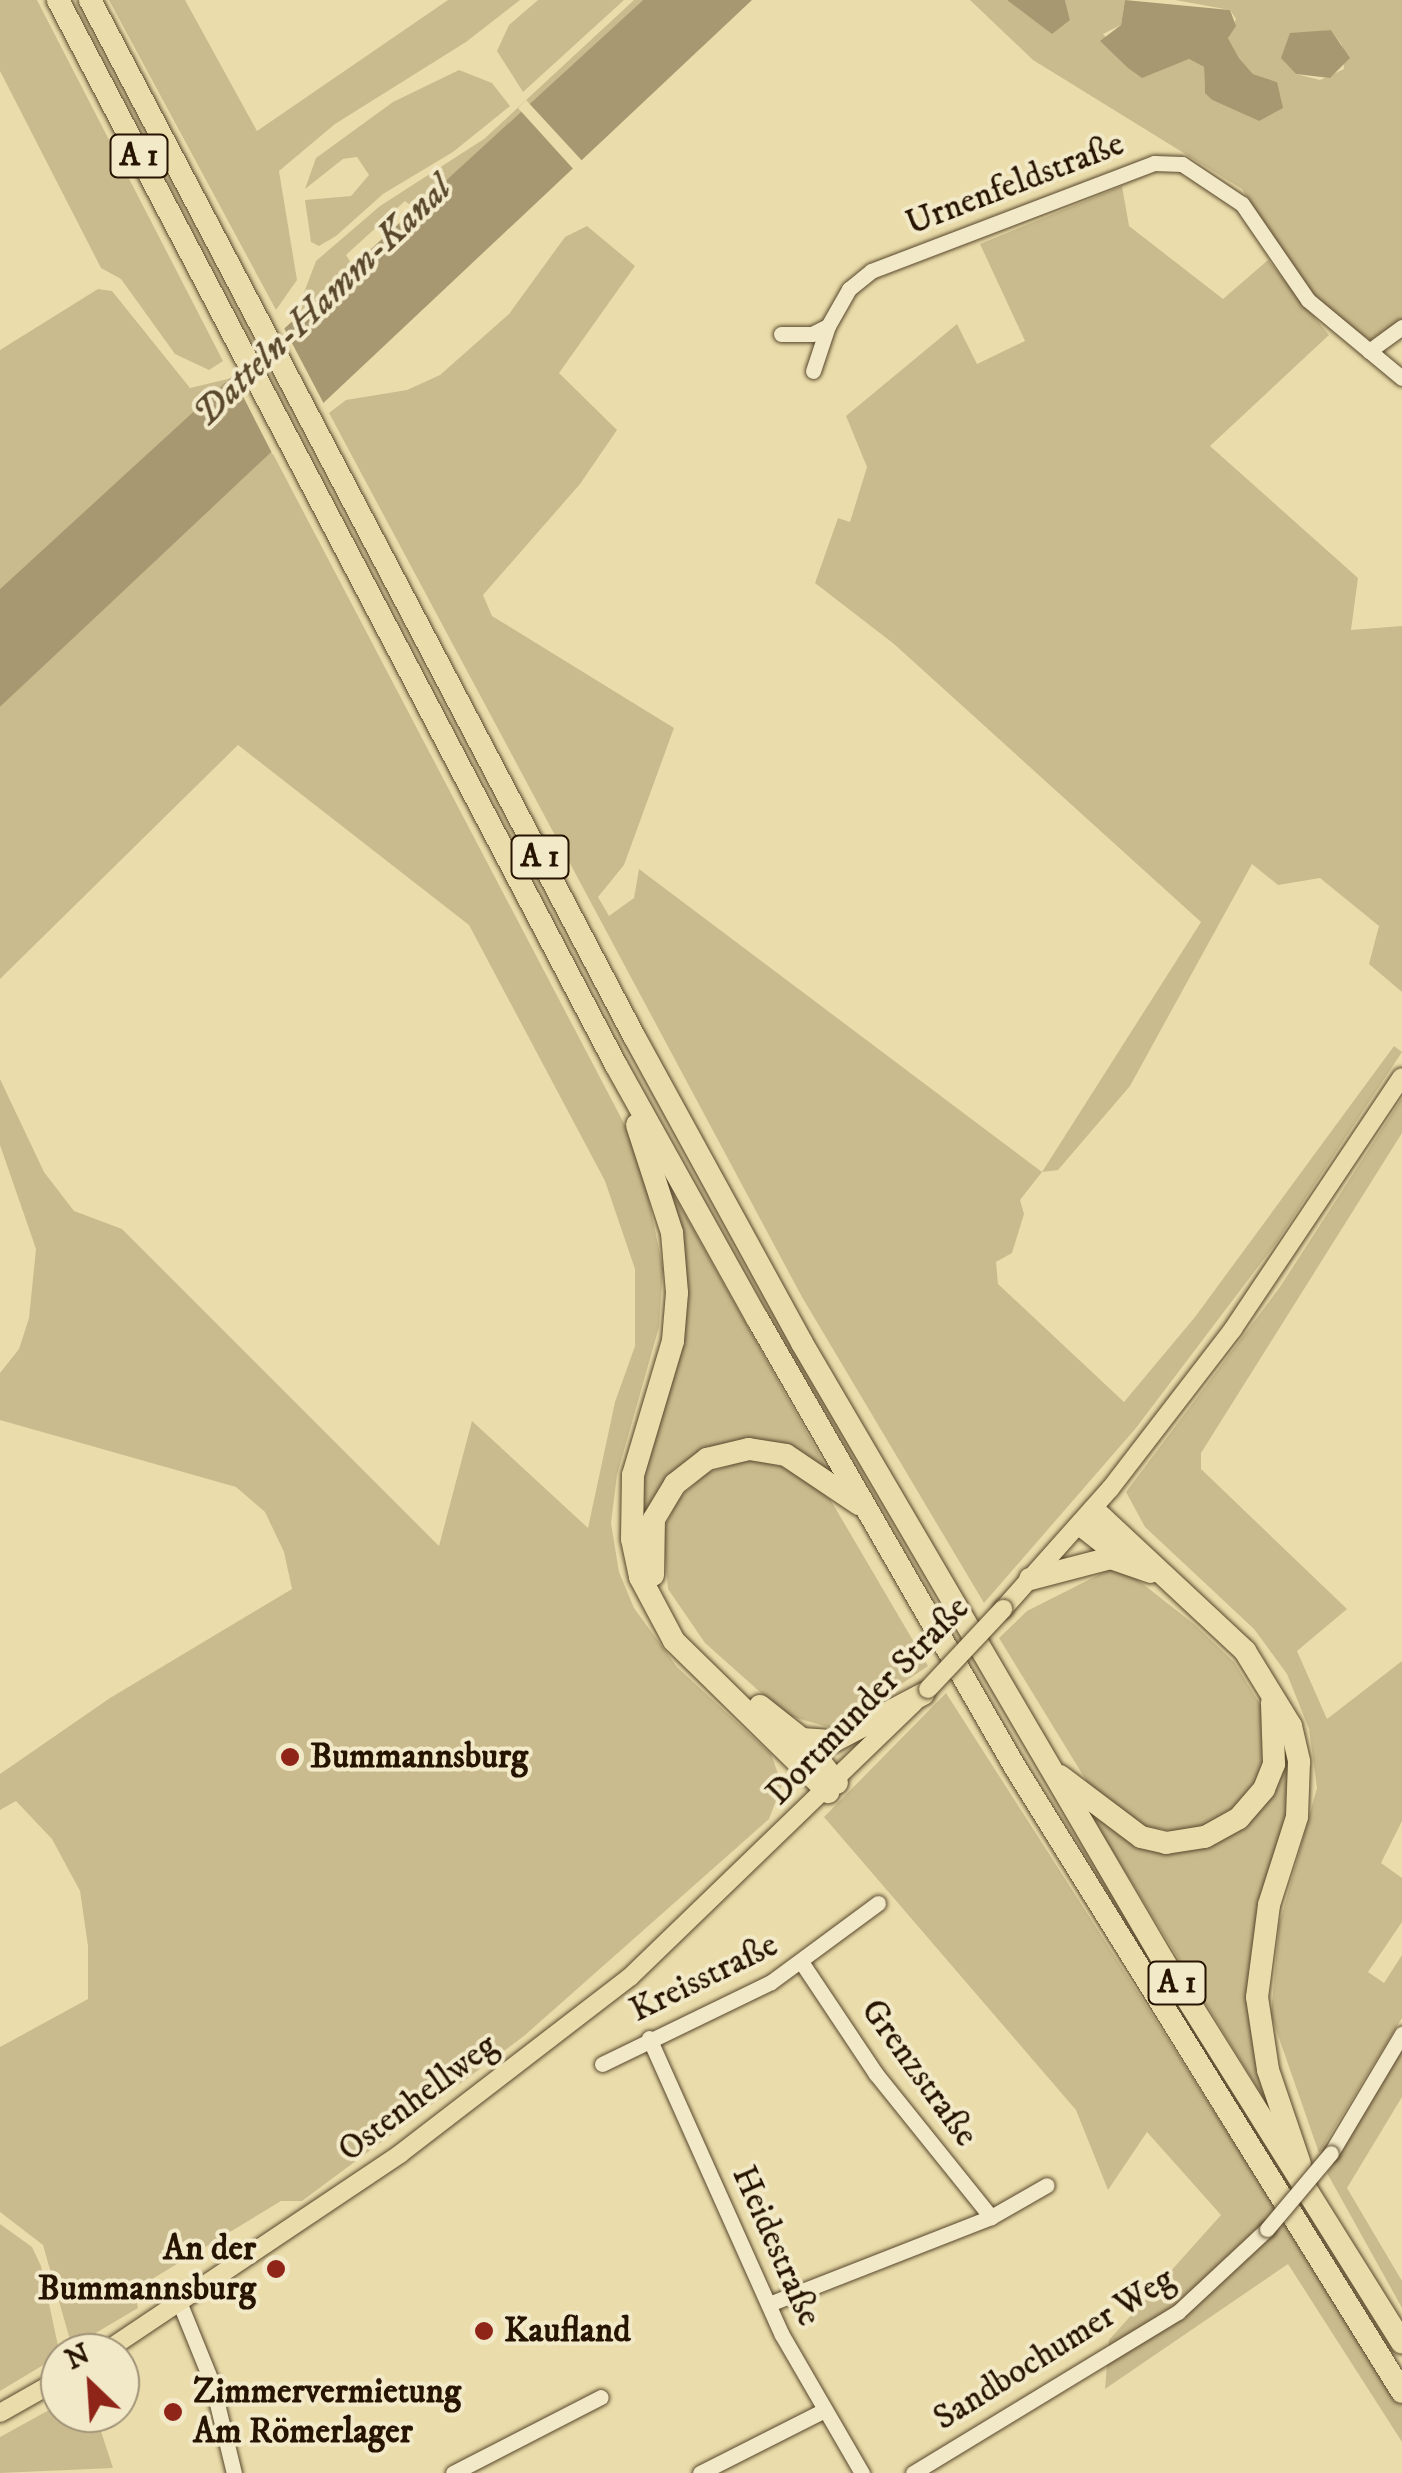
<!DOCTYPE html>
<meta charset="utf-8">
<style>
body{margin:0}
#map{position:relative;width:1402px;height:2473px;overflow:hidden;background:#ebddab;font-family:"IM FELL DW Pica",serif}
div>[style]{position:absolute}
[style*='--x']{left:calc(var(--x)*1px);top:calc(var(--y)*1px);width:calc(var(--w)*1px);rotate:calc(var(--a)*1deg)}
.green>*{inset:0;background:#cabb8e}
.water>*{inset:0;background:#a89871}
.pier>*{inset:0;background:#ebddab}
.roads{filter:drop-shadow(0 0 2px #57462b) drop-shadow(0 0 2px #57462b)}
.minor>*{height:15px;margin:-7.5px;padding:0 7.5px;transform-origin:7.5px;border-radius:7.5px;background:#f2e9c8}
.major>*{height:18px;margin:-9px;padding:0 9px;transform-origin:9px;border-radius:9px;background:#ebddab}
.highway>*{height:22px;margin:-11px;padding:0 11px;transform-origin:11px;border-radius:11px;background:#ebddab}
.bridges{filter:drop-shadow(0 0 2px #57462b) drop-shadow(0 0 2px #57462b)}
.minor-bridge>*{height:15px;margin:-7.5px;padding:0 7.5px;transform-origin:7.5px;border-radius:7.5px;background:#f2e9c8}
.major-bridge>*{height:18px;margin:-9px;padding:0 9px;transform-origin:9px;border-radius:9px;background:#ebddab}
.dots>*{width:28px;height:28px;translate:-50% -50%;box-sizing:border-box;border:5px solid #f2e9c8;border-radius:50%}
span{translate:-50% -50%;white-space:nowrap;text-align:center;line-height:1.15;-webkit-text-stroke:8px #f2e9c8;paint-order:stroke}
.shield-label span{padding:2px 8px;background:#f2e9c8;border:2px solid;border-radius:8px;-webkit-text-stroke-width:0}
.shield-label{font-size:32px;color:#261300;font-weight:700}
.street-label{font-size:35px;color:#261300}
.poi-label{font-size:35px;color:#261300;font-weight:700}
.left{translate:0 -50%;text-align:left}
.right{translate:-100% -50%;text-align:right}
.water-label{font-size:38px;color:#5a482d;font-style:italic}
.north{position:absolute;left:40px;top:2333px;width:100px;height:100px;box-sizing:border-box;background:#f2e9c8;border:2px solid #a09378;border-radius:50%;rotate:335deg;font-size:28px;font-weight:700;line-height:40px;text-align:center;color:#261300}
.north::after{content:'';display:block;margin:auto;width:35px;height:45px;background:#8f2418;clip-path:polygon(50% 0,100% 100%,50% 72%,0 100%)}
</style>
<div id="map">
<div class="green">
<div style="clip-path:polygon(0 0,37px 0,223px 361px,209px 370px,175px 354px,121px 279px,101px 268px,0 71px)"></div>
<div style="clip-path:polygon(109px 0,185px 0,257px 131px,448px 0,520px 0,466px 42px,335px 124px,279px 171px,297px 280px,276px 310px)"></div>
<div style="clip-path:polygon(538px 0,624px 0,523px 92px,497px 51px,509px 25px)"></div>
<div style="clip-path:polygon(634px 0,643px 0,415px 209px,405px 201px,346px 255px,353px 266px,295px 316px,316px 261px,380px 206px,484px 139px)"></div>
<div style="clip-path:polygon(evenodd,970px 0,1007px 0,1056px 24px,1070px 20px,1065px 0,1125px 0,1121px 25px,1103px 34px,1142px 77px,1189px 59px,1204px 67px,1205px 92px,1212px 100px,1259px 121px,1277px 82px,1253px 74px,1239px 58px,1228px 38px,1236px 19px,1230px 10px,1175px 0,1402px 0,1402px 319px,1371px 340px,1335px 318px,1295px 276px,1242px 189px,1033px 60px,970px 0,1331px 30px,1342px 45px,1344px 69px,1320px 80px,1296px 74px,1290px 65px,1296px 34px,1331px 30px)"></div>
<div style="clip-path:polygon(459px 70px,492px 83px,510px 106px,453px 152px,383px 194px,336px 236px,319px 246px,311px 242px,305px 200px,351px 196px,369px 175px,357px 157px,343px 159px,305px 189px,316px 158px,393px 102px)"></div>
<div style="clip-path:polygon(1122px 186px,1129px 226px,1223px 299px,1268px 260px,1329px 335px,1210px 446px,1358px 578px,1351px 630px,1402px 626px,1402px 992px,1369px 964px,1379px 926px,1320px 878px,1278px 885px,1252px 864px,1130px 1086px,1058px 1170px,1042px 1172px,1020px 1200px,1024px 1214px,1012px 1253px,996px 1262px,998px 1284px,1124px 1402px,1195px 1317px,1394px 1046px,1402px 1052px,1276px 1243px,1136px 1428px,984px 1603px,802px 1297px,329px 413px,346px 400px,407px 390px,440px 375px,509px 314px,565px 237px,587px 226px,635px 266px,559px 373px,617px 430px,580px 484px,483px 595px,492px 616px,674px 728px,624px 865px,598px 897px,609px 916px,634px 898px,639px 869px,1042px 1172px,1201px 922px,894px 644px,815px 583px,838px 518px,850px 522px,867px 467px,846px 416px,957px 324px,977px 364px,1025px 341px,980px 244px)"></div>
<div style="clip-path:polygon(98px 289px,112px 291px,190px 388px,232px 378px,0 589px,0 350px)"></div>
<div style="clip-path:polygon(271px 450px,639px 1152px,663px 1269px,659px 1327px,617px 1475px,611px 1523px,619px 1572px,634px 1608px,677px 1667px,771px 1754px,782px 1785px,769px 1819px,524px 2036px,302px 2201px,281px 2201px,134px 2290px,138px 2308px,72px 2347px,43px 2245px,0 2212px,0 2047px,88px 1999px,88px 1946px,80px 1891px,52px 1839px,16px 1801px,0 1810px,0 1774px,110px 1698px,292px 1589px,284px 1552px,265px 1512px,236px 1487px,0 1420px,0 1373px,19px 1349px,29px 1318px,36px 1249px,0 1145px,0 1079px,44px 1172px,74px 1211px,122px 1229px,439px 1546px,472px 1421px,588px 1528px,615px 1402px,635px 1346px,635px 1269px,605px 1181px,469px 925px,238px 745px,0 979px,0 707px)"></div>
<div style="clip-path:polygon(1402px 1098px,1402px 1133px,1201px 1453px,1201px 1469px,1347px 1609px,1297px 1651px,1327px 1719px,1402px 1661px,1402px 1821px,1381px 1863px,1402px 1878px,1402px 1922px,1368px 1972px,1384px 1983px,1402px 1955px,1402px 2018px,1319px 2153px,1271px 2015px,1279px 1925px,1317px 1788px,1309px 1729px,1287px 1674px,1254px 1629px,1145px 1527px,1126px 1492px,1280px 1287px)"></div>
<div style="clip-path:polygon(660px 1170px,830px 1474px,799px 1453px,691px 1463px,642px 1562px,639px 1480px,673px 1375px)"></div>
<div style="clip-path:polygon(749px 1459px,792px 1469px,830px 1499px,928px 1666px,835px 1729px,786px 1715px,705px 1643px,668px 1589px,663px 1530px,678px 1499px,707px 1473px)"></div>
<div style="clip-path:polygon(1112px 1568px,1129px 1573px,1195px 1625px,1234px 1662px,1261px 1706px,1266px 1753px,1259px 1776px,1236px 1806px,1203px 1826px,1180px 1832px,1141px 1826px,1092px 1790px,999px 1638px,1027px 1611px)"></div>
<div style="clip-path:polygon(946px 1693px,1402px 2405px,1402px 2442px,1288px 2264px,1105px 2389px,1109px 2340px,1221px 2215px,1147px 2132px,1108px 2190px,1076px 2110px,824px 1817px)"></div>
<div style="clip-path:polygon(1280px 1732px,1295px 1789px,1261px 1921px,1276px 2118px,1090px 1814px,1137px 1841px,1246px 1820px)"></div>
<div style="clip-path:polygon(1402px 2050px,1402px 2097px,1347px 2188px,1402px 2281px,1402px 2308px,1327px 2173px)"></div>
<div style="clip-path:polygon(0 2224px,32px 2247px,41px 2266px,60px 2355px,0 2391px)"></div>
<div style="clip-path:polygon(60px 2404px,60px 2413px,95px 2413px,113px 2468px,0 2473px,0 2437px)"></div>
</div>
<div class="water">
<div style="clip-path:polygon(643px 0,752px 0,0 707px,0 589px)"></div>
<div style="clip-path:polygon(1007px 0,1065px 0,1070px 20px,1052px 34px)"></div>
<div style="clip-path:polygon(1125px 0,1230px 10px,1236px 26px,1228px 38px,1239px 58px,1253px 74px,1277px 82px,1283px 108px,1259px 121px,1212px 100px,1205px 93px,1204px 67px,1189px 59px,1142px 78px,1128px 68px,1100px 41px,1121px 25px)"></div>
<div style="clip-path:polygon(1331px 30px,1350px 58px,1330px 78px,1296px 74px,1281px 58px,1290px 33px)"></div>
</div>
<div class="pier">
<div style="clip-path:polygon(526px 100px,585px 164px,576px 172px,518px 108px)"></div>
<div style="clip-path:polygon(283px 326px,325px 406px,273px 455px,231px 373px)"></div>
</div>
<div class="roads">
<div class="minor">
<div style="--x:781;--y:334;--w:31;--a:0"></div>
<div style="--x:812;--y:334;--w:18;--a:-27"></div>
<div style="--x:828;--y:326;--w:43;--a:-60.4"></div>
<div style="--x:849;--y:289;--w:28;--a:-39"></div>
<div style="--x:871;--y:271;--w:303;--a:-20.9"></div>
<div style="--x:1154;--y:163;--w:28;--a:2"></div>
<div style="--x:1182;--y:164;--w:72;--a:33.7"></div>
<div style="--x:1242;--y:204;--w:116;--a:55.5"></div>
<div style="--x:1308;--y:300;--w:122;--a:39.7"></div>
<div style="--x:1369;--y:351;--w:41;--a:-36"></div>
<div style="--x:813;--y:371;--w:47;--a:-71.6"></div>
<div style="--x:649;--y:2038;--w:325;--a:65.9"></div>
<div style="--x:782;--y:2335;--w:160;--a:59.9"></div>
<div style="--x:602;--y:2064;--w:188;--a:-25.9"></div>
<div style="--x:771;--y:1982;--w:133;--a:-36.4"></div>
<div style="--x:1331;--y:2153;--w:139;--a:-59.2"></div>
<div style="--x:991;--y:2217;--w:64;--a:-29.7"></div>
<div style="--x:180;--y:2304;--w:85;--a:67.9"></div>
<div style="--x:212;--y:2383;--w:93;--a:76.3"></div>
<div style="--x:769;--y:2304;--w:238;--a:-21.4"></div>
<div style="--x:991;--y:2217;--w:184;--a:-128.8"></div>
<div style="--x:876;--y:2074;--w:133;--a:-123.7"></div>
<div style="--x:453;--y:2473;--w:166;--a:-27.2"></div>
<div style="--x:700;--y:2473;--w:138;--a:-26.8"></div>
<div style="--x:913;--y:2473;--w:310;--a:-31.3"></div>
<div style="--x:1178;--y:2312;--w:122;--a:-43"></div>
</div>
<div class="major">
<div style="--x:1003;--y:1609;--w:161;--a:-48.3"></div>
<div style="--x:1110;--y:1489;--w:202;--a:-52.4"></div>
<div style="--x:1233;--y:1329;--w:303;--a:-56.2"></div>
<div style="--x:103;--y:2353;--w:358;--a:-33.8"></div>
<div style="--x:400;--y:2154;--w:290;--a:-37.6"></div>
<div style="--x:630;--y:1977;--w:395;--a:-44"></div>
<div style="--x:0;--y:2413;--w:69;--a:-29.5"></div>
</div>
<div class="highway">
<div style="--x:58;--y:0;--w:1202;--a:62.35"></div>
<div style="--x:616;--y:1065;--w:290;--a:60.9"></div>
<div style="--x:757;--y:1318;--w:518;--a:60.12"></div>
<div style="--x:1015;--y:1767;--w:735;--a:58.23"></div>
<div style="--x:90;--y:0;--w:1170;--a:62.3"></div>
<div style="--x:634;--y:1036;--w:350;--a:61.3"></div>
<div style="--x:802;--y:1343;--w:715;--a:59.67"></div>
<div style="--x:1163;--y:1960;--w:451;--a:58"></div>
<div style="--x:637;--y:1125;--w:114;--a:72"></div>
<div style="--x:672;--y:1233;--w:60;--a:85.2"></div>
<div style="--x:677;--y:1293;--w:48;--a:94.8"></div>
<div style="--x:673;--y:1341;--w:140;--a:106.6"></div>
<div style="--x:633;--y:1475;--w:64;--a:90.9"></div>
<div style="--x:632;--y:1539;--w:39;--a:78"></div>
<div style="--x:640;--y:1577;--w:72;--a:62"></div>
<div style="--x:674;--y:1641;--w:216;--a:44.4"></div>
<div style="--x:1094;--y:1510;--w:207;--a:43"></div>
<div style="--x:1245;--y:1651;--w:88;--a:58.5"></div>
<div style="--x:1291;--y:1726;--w:37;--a:77"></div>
<div style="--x:1299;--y:1762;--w:55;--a:92.1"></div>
<div style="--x:1297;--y:1817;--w:92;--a:107.7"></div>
<div style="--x:1269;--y:1905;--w:93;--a:97.4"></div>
<div style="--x:1257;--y:1997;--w:74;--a:81.4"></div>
<div style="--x:1268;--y:2070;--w:99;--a:71.2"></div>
<div style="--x:1081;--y:1525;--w:55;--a:38.3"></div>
<div style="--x:653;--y:1575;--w:56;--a:-89"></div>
<div style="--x:654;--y:1519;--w:41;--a:-59"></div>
<div style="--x:675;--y:1484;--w:41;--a:-38"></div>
<div style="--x:707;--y:1459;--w:43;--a:-13.4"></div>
<div style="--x:749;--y:1449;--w:37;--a:9"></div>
<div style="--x:786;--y:1455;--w:88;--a:33.9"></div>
<div style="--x:1030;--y:1579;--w:84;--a:-14.5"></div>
<div style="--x:1111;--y:1558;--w:42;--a:19.3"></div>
<div style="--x:760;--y:1706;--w:53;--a:38.2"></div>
<div style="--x:802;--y:1739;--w:32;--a:4"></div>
<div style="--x:834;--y:1741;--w:101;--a:-27.8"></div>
<div style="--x:802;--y:1739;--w:56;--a:51.5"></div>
<div style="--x:1060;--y:1776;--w:101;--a:37"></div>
<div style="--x:1141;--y:1837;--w:26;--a:13"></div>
<div style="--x:1166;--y:1843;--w:39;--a:-9"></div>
<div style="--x:1205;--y:1837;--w:39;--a:-29"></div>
<div style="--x:1239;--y:1818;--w:38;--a:-49"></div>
<div style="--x:1264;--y:1789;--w:27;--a:-68"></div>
<div style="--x:1274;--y:1764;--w:61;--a:-91.9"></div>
</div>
</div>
<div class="bridges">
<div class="minor-bridge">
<div style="--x:1267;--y:2229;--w:99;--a:-49.9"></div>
</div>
<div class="major-bridge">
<div style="--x:928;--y:1689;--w:110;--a:-46.8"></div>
</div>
</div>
<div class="dots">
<div style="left:290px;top:1757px;background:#8f2418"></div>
<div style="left:276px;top:2269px;background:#8f2418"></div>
<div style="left:484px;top:2331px;background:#8f2418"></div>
<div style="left:173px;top:2412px;background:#8f2418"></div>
</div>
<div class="shield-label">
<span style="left:139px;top:156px">A 1</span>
<span style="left:540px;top:857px">A 1</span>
<span style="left:1177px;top:1983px">A 1</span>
</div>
<div class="street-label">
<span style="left:1015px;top:184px;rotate:-21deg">Urnenfeldstraße</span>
<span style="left:868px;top:1701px;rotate:-46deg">Dortmunder Straße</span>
<span style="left:704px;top:1978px;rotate:-26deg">Kreisstraße</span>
<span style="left:919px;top:2073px;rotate:54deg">Grenzstraße</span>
<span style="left:418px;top:2098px;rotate:-37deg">Ostenhellweg</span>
<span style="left:776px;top:2246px;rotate:66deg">Heidestraße</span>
<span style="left:1054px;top:2349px;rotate:-32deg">Sandbochumer Weg</span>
</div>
<div class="poi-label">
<span class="left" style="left:310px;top:1757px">Bummannsburg</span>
<span class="right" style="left:256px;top:2269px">An der<br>Bummannsburg</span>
<span class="left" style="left:504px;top:2331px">Kaufland</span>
<span class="left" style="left:193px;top:2412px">Zimmervermietung<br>Am Römerlager</span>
</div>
<div class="water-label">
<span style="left:323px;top:302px;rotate:-44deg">Datteln-Hamm-Kanal</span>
</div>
<div class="north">N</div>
</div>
